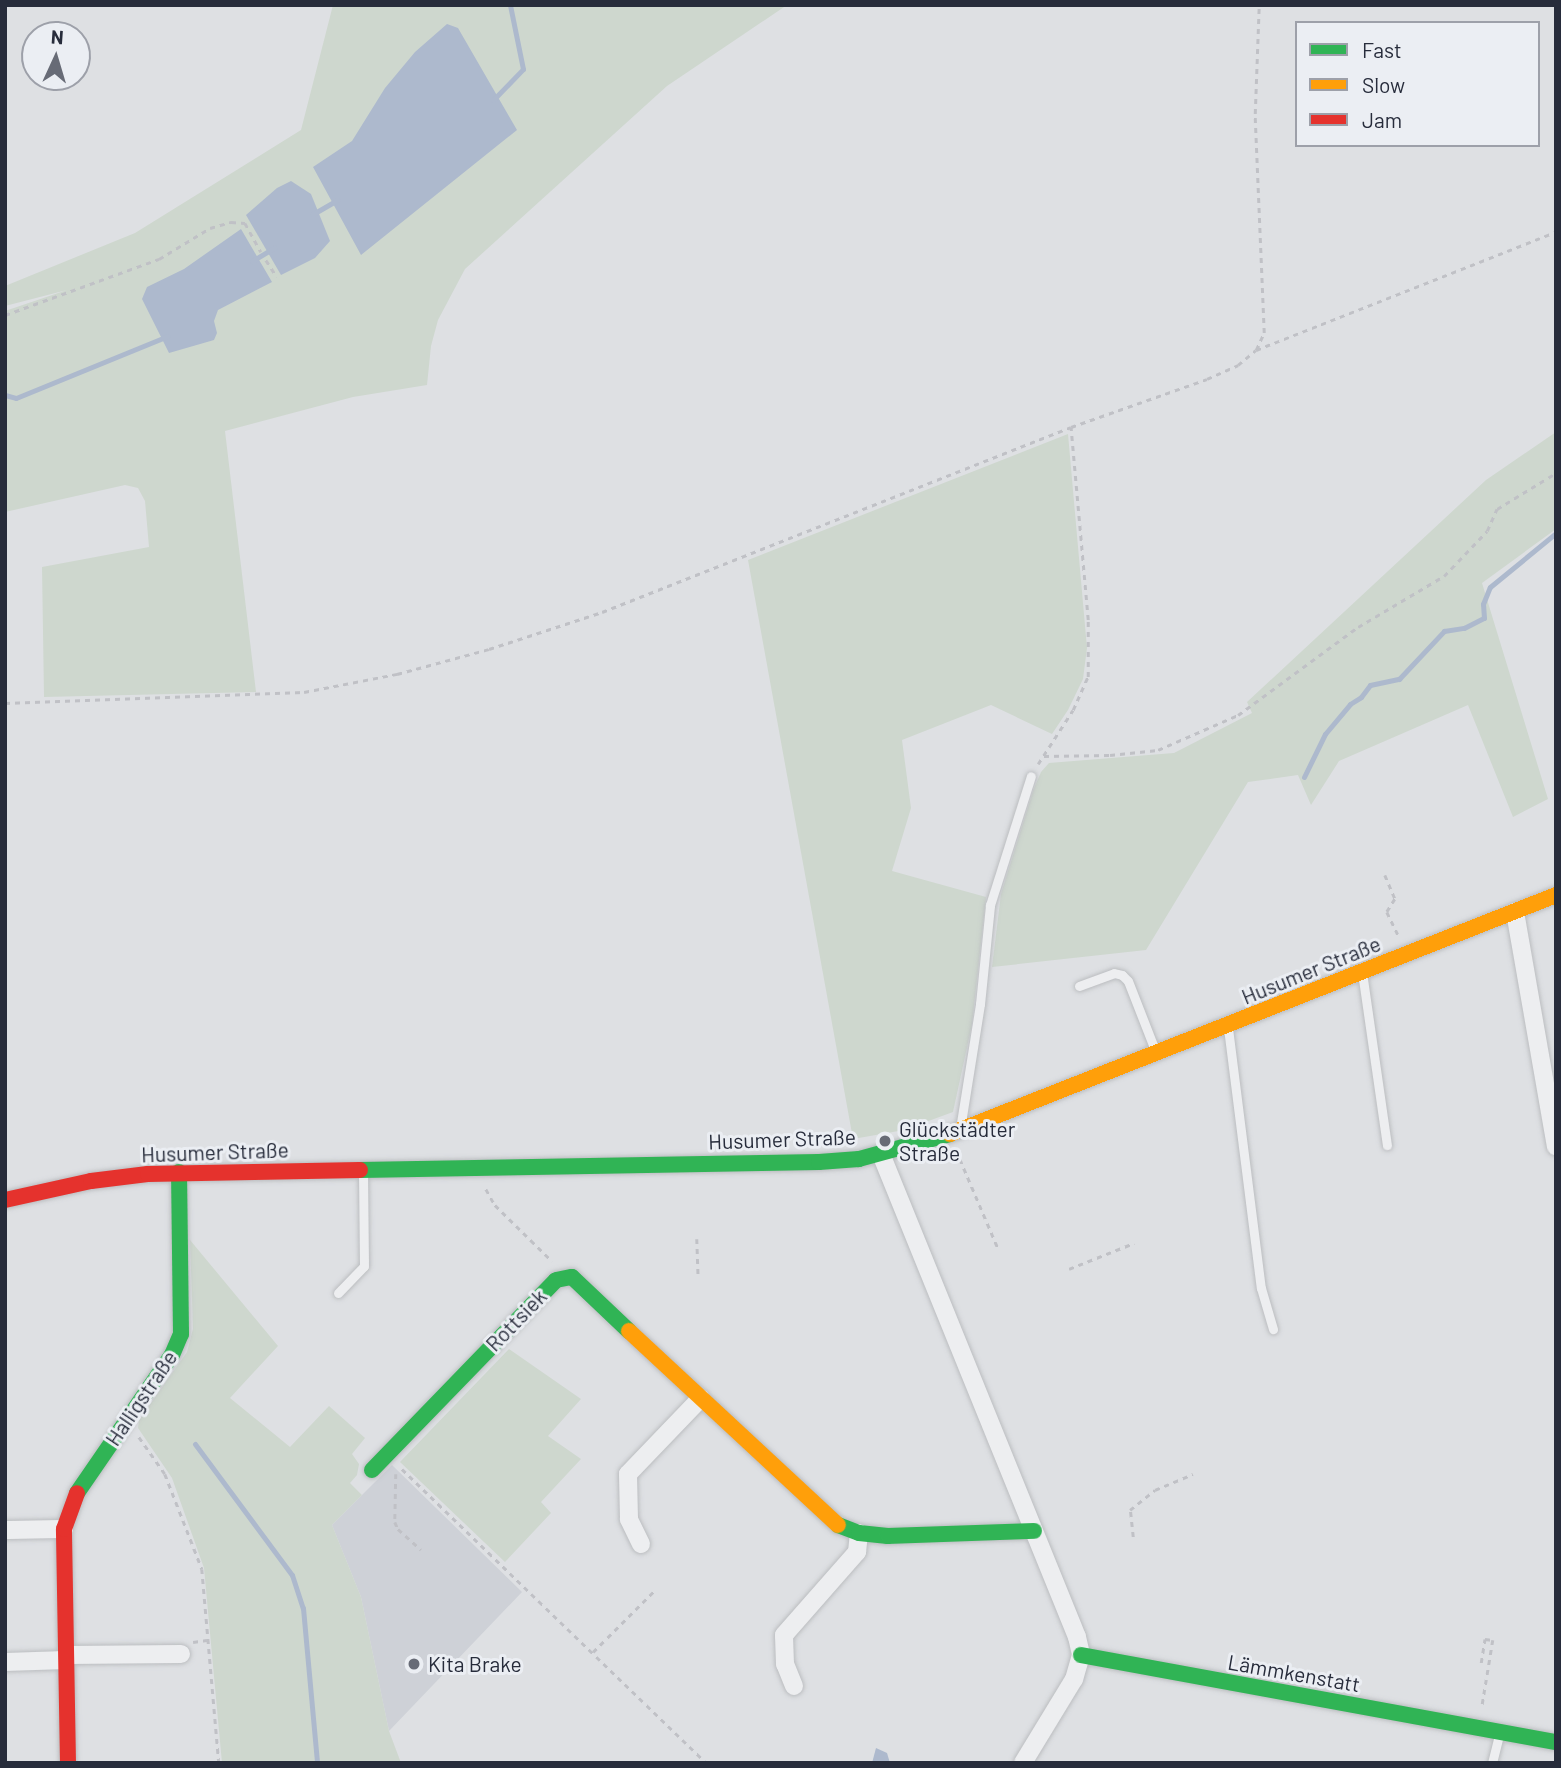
<!DOCTYPE html>
<meta charset="utf-8">
<style>
body{margin:0}
#map{position:relative;width:1561px;height:1768px;overflow:hidden;background:#dee0e3;font-family:Barlow,sans-serif}
div>[style]{position:absolute}
[style*='--x']{left:calc(var(--x)*1px);top:calc(var(--y)*1px);width:calc(var(--w)*1px);rotate:calc(var(--a)*1deg)}
.built>*{inset:0;background:#ced1d7}
.green>*{inset:0;background:#ced7ce}
.water>*{inset:0;background:#adb9cd}
.stream>*{height:5px;margin:-2.5px;padding:0 2.5px;transform-origin:2.5px;border-radius:2.5px;background:#adb9cd}
.path>*{height:2.5px;margin-top:-1.25px;transform-origin:0;background:repeating-linear-gradient(90deg,#c0c1c6 0 5px,transparent 0 10px)}
.roads{filter:drop-shadow(0 0 2px #bbbdc0) drop-shadow(0 0 2px #bbbdc0)}
.lane>*{height:9px;margin:-4.5px;padding:0 4.5px;transform-origin:4.5px;border-radius:4.5px;background:#edeef0}
.street>*{height:18px;margin:-9px;padding:0 9px;transform-origin:9px;border-radius:9px;background:#edeef0}
.fast>*{height:16px;margin:-8px;padding:0 8px;transform-origin:8px;border-radius:8px;background:#30b455}
.slow>*{height:16px;margin:-8px;padding:0 8px;transform-origin:8px;border-radius:8px;background:#ff9f0a}
.jam>*{height:16px;margin:-8px;padding:0 8px;transform-origin:8px;border-radius:8px;background:#e5322d}
.dots>*{width:19px;height:19px;translate:-50% -50%;box-sizing:border-box;border:4px solid #ebeef3;border-radius:50%}
span{translate:-50% -50%;white-space:nowrap;text-align:center;line-height:1.15;-webkit-text-stroke:6px #ebeef3;paint-order:stroke}
.street-label{font-size:21px;color:#272c3b}
.poi-label{font-size:21px;color:#272c3b}
.left{translate:0 -50%;text-align:left}
.frame{position:absolute;inset:0;border:7px solid #272c3b;pointer-events:none}
.legend{position:absolute;left:1295px;top:21px;width:245px;height:126px;box-sizing:border-box;background:#ebeef3;border:2px solid #9da0a9;margin:0;padding:9px 12px;list-style:none;font-size:21px;color:#272c3b}
.legend li{display:flex;align-items:center;gap:14px;height:35px}
.legend b{width:35px;border:2px solid #9da0a9}
.north{position:absolute;left:21px;top:21px;width:70px;height:70px;box-sizing:border-box;background:#ebeef3;border:2px solid #9da0a9;border-radius:50%;rotate:4deg;font-size:19px;font-weight:700;line-height:28px;text-align:center;color:#272c3b}
.north::after{content:'';display:block;margin:auto;width:24px;height:32px;background:#676b76;clip-path:polygon(50% 0,100% 100%,50% 72%,0 100%)}
</style>
<div id="map">
<div class="built">
<div style="clip-path:polygon(392px 1465px,522px 1592px,389px 1731px,361px 1597px,332px 1525px)"></div>
</div>
<div class="green">
<div style="clip-path:polygon(333px 5px,787px 5px,667px 86px,465px 269px,438px 320px,431px 346px,427px 385px,353px 397px,225px 431px,256px 692px,44px 697px,42px 567px,149px 547px,145px 501px,138px 488px,125px 485px,5px 512px,5px 311px,67px 290px,5px 306px,5px 286px,135px 233px,301px 130px)"></div>
<div style="clip-path:polygon(1556px 432px,1556px 529px,1482px 583px,1548px 799px,1513px 817px,1468px 705px,1339px 761px,1311px 805px,1298px 775px,1248px 782px,1146px 950px,992px 967px,1001px 894px,1033px 791px,1041px 772px,1049px 763px,1174px 753px,1252px 713px,1247px 702px,1486px 480px)"></div>
<div style="clip-path:polygon(1068px 434px,1087px 648px,1083px 679px,1068px 710px,1052px 734px,991px 705px,902px 740px,911px 808px,892px 871px,986px 897px,972px 1024px,953px 1112px,904px 1130px,853px 1139px,748px 560px)"></div>
<div style="clip-path:polygon(190px 1240px,278px 1346px,230px 1398px,290px 1447px,329px 1406px,365px 1438px,352px 1454px,359px 1464px,357px 1475px,350px 1483px,362px 1495px,332px 1525px,361px 1597px,389px 1731px,401px 1763px,222px 1763px,204px 1568px,172px 1478px,138px 1428px,139px 1420px,187px 1352px,193px 1329px)"></div>
<div style="clip-path:polygon(509px 1349px,581px 1399px,548px 1436px,581px 1459px,541px 1502px,551px 1513px,505px 1562px,400px 1462px)"></div>
</div>
<div class="water">
<div style="clip-path:polygon(447px 24px,458px 28px,517px 130px,361px 255px,313px 167px,352px 141px,385px 88px,415px 52px)"></div>
<div style="clip-path:polygon(291px 181px,311px 194px,330px 241px,315px 258px,281px 275px,246px 215px,277px 188px)"></div>
<div style="clip-path:polygon(241px 229px,272px 282px,218px 310px,214px 321px,217px 333px,214px 340px,169px 353px,142px 299px,147px 287px,184px 269px)"></div>
<div style="clip-path:polygon(876px 1748px,887px 1753px,890px 1763px,872px 1763px)"></div>
</div>
<div class="stream">
<div style="--x:493;--y:100;--w:43;--a:-45.9"></div>
<div style="--x:523;--y:69;--w:65;--a:-101.5"></div>
<div style="--x:313;--y:214;--w:28;--a:-30"></div>
<div style="--x:252;--y:261;--w:26;--a:-31"></div>
<div style="--x:5;--y:395;--w:11;--a:15"></div>
<div style="--x:16;--y:398;--w:164;--a:-22.2"></div>
<div style="--x:1304;--y:777;--w:48;--a:-64"></div>
<div style="--x:1325;--y:734;--w:39;--a:-50"></div>
<div style="--x:1350;--y:704;--w:13;--a:-32"></div>
<div style="--x:1361;--y:697;--w:15;--a:-53"></div>
<div style="--x:1370;--y:685;--w:30;--a:-12"></div>
<div style="--x:1399;--y:679;--w:66;--a:-46.8"></div>
<div style="--x:1444;--y:631;--w:20;--a:-9"></div>
<div style="--x:1464;--y:628;--w:22;--a:-27"></div>
<div style="--x:1484;--y:618;--w:14;--a:-94"></div>
<div style="--x:1483;--y:604;--w:18;--a:-68"></div>
<div style="--x:1490;--y:587;--w:85;--a:-39.3"></div>
<div style="--x:195;--y:1444;--w:163;--a:53.5"></div>
<div style="--x:292;--y:1575;--w:35;--a:72"></div>
<div style="--x:303;--y:1608;--w:156;--a:84.8"></div>
</div>
<div class="path">
<div style="--x:266;--y:260;--w:20;--a:57"></div>
<div style="--x:5;--y:315;--w:164;--a:-20"></div>
<div style="--x:159;--y:259;--w:60;--a:-31.3"></div>
<div style="--x:210;--y:228;--w:22;--a:-16"></div>
<div style="--x:231;--y:222;--w:14;--a:4"></div>
<div style="--x:245;--y:223;--w:33;--a:61"></div>
<div style="--x:1256;--y:350;--w:19;--a:-65"></div>
<div style="--x:1264;--y:333;--w:219;--a:-92.4"></div>
<div style="--x:1255;--y:114;--w:109;--a:-87.9"></div>
<div style="--x:5;--y:703;--w:299;--a:-2.1"></div>
<div style="--x:304;--y:692;--w:95;--a:-11"></div>
<div style="--x:397;--y:674;--w:95;--a:-15.2"></div>
<div style="--x:489;--y:649;--w:119;--a:-18.1"></div>
<div style="--x:602;--y:612;--w:504;--a:-21.53"></div>
<div style="--x:1071;--y:427;--w:144;--a:-19.4"></div>
<div style="--x:1207;--y:379;--w:34;--a:-24"></div>
<div style="--x:1238;--y:365;--w:23;--a:-40"></div>
<div style="--x:1256;--y:350;--w:322;--a:-21.5"></div>
<div style="--x:1044;--y:756;--w:66;--a:-0.9"></div>
<div style="--x:1110;--y:755;--w:48;--a:-5.9"></div>
<div style="--x:1158;--y:750;--w:87;--a:-23.6"></div>
<div style="--x:1238;--y:715;--w:149;--a:-36.3"></div>
<div style="--x:1358;--y:627;--w:100;--a:-30.7"></div>
<div style="--x:1444;--y:576;--w:62;--a:-46.3"></div>
<div style="--x:1487;--y:531;--w:24;--a:-66"></div>
<div style="--x:1497;--y:509;--w:69;--a:-31.4"></div>
<div style="--x:1038;--y:764;--w:64;--a:-57.1"></div>
<div style="--x:1073;--y:710;--w:36;--a:-66"></div>
<div style="--x:1088;--y:677;--w:57;--a:-90"></div>
<div style="--x:1088;--y:620;--w:193;--a:-95.1"></div>
<div style="--x:1385;--y:875;--w:26;--a:67"></div>
<div style="--x:1395;--y:899;--w:15;--a:122"></div>
<div style="--x:1387;--y:912;--w:25;--a:64"></div>
<div style="--x:960;--y:1151;--w:8;--a:90"></div>
<div style="--x:960;--y:1159;--w:97;--a:66.9"></div>
<div style="--x:486;--y:1189;--w:18;--a:61"></div>
<div style="--x:495;--y:1205;--w:80;--a:44.5"></div>
<div style="--x:697;--y:1239;--w:37;--a:88"></div>
<div style="--x:1069;--y:1269;--w:70;--a:-21.8"></div>
<div style="--x:139;--y:1437;--w:45;--a:54.9"></div>
<div style="--x:165;--y:1474;--w:102;--a:68.7"></div>
<div style="--x:202;--y:1569;--w:195;--a:85"></div>
<div style="--x:402;--y:1469;--w:423;--a:44"></div>
<div style="--x:396;--y:1474;--w:48;--a:91.2"></div>
<div style="--x:395;--y:1522;--w:8;--a:67"></div>
<div style="--x:398;--y:1529;--w:31;--a:42"></div>
<div style="--x:1133;--y:1537;--w:27;--a:-96"></div>
<div style="--x:1130;--y:1510;--w:32;--a:-39"></div>
<div style="--x:1155;--y:1490;--w:41;--a:-22.8"></div>
<div style="--x:193;--y:1642;--w:14;--a:-8"></div>
<div style="--x:593;--y:1652;--w:88;--a:-45"></div>
<div style="--x:1481;--y:1663;--w:24;--a:-81"></div>
<div style="--x:1485;--y:1639;--w:8;--a:7"></div>
<div style="--x:1493;--y:1640;--w:68;--a:99.3"></div>
</div>
<div class="roads">
<div class="lane">
<div style="--x:1362;--y:972;--w:175;--a:81.8"></div>
<div style="--x:1079;--y:986;--w:37;--a:-20"></div>
<div style="--x:1114;--y:973;--w:8;--a:14"></div>
<div style="--x:1122;--y:975;--w:8;--a:45"></div>
<div style="--x:1128;--y:981;--w:77;--a:68.7"></div>
<div style="--x:1228;--y:1028;--w:262;--a:82.8"></div>
<div style="--x:1261;--y:1288;--w:43;--a:73.7"></div>
<div style="--x:960;--y:1129;--w:127;--a:-80.9"></div>
<div style="--x:980;--y:1004;--w:100;--a:-84.2"></div>
<div style="--x:990;--y:905;--w:135;--a:-72.4"></div>
<div style="--x:338;--y:1293;--w:37;--a:-46"></div>
<div style="--x:364;--y:1266;--w:95;--a:-90.6"></div>
<div style="--x:1492;--y:1763;--w:30;--a:-76"></div>
</div>
<div class="street">
<div style="--x:1515;--y:912;--w:238;--a:80.1"></div>
<div style="--x:881;--y:1154;--w:521;--a:67.91"></div>
<div style="--x:1077;--y:1637;--w:18;--a:77"></div>
<div style="--x:1081;--y:1655;--w:25;--a:106"></div>
<div style="--x:1074;--y:1679;--w:98;--a:121.3"></div>
<div style="--x:5;--y:1530;--w:59;--a:-1"></div>
<div style="--x:641;--y:1544;--w:28;--a:-116"></div>
<div style="--x:629;--y:1519;--w:45;--a:-91.3"></div>
<div style="--x:628;--y:1474;--w:105;--a:-46.2"></div>
<div style="--x:66;--y:1655;--w:115;--a:-0.5"></div>
<div style="--x:5;--y:1662;--w:61;--a:-1.9"></div>
<div style="--x:794;--y:1686;--w:24;--a:-112"></div>
<div style="--x:785;--y:1664;--w:29;--a:-92"></div>
<div style="--x:784;--y:1635;--w:111;--a:-48.7"></div>
<div style="--x:857;--y:1552;--w:19;--a:-84"></div>
</div>
<div class="fast">
<div style="--x:360;--y:1170;--w:459;--a:-1"></div>
<div style="--x:819;--y:1162;--w:40;--a:-4.3"></div>
<div style="--x:859;--y:1159;--w:94;--a:-15.4"></div>
<div style="--x:372;--y:1470;--w:264;--a:-45.9"></div>
<div style="--x:556;--y:1280;--w:16;--a:-11"></div>
<div style="--x:572;--y:1277;--w:79;--a:43.5"></div>
<div style="--x:77;--y:1493;--w:168;--a:-55.5"></div>
<div style="--x:172;--y:1355;--w:23;--a:-67"></div>
<div style="--x:181;--y:1334;--w:162;--a:-90.7"></div>
<div style="--x:838;--y:1525;--w:22;--a:21"></div>
<div style="--x:859;--y:1533;--w:29;--a:6"></div>
<div style="--x:888;--y:1536;--w:146;--a:-2"></div>
<div style="--x:1081;--y:1655;--w:483;--a:10.4"></div>
</div>
<div class="slow">
<div style="--x:950;--y:1134;--w:651;--a:-21.52"></div>
<div style="--x:629;--y:1331;--w:285;--a:42.9"></div>
</div>
<div class="jam">
<div style="--x:5;--y:1200;--w:88;--a:-12.5"></div>
<div style="--x:91;--y:1181;--w:57;--a:-7"></div>
<div style="--x:148;--y:1174;--w:212;--a:-1.1"></div>
<div style="--x:68;--y:1763;--w:234;--a:-91"></div>
<div style="--x:64;--y:1529;--w:38;--a:-70"></div>
</div>
</div>
<div class="dots">
<div style="left:885px;top:1141px;background:#676b76"></div>
<div style="left:414px;top:1664px;background:#676b76"></div>
</div>
<div class="street-label">
<span style="left:1311px;top:970px;rotate:-22deg">Husumer Straße</span>
<span style="left:782px;top:1139px;rotate:-2deg">Husumer Straße</span>
<span style="left:215px;top:1152px;rotate:-2deg">Husumer Straße</span>
<span style="left:516px;top:1320px;rotate:-46deg">Rottsiek</span>
<span style="left:141px;top:1398px;rotate:-56deg">Halligstraße</span>
<span style="left:1294px;top:1673px;rotate:10deg">Lämmkenstatt</span>
</div>
<div class="poi-label">
<span class="left" style="left:899px;top:1141px">Glückstädter<br>Straße</span>
<span class="left" style="left:428px;top:1664px">Kita Brake</span>
</div>
<div class="frame"></div>
<ul class="legend">
<li><b style="height:9px;background:#30b455"></b>Fast</li>
<li><b style="height:9px;background:#ff9f0a"></b>Slow</li>
<li><b style="height:9px;background:#e5322d"></b>Jam</li>
</ul>
<div class="north">N</div>
</div>
